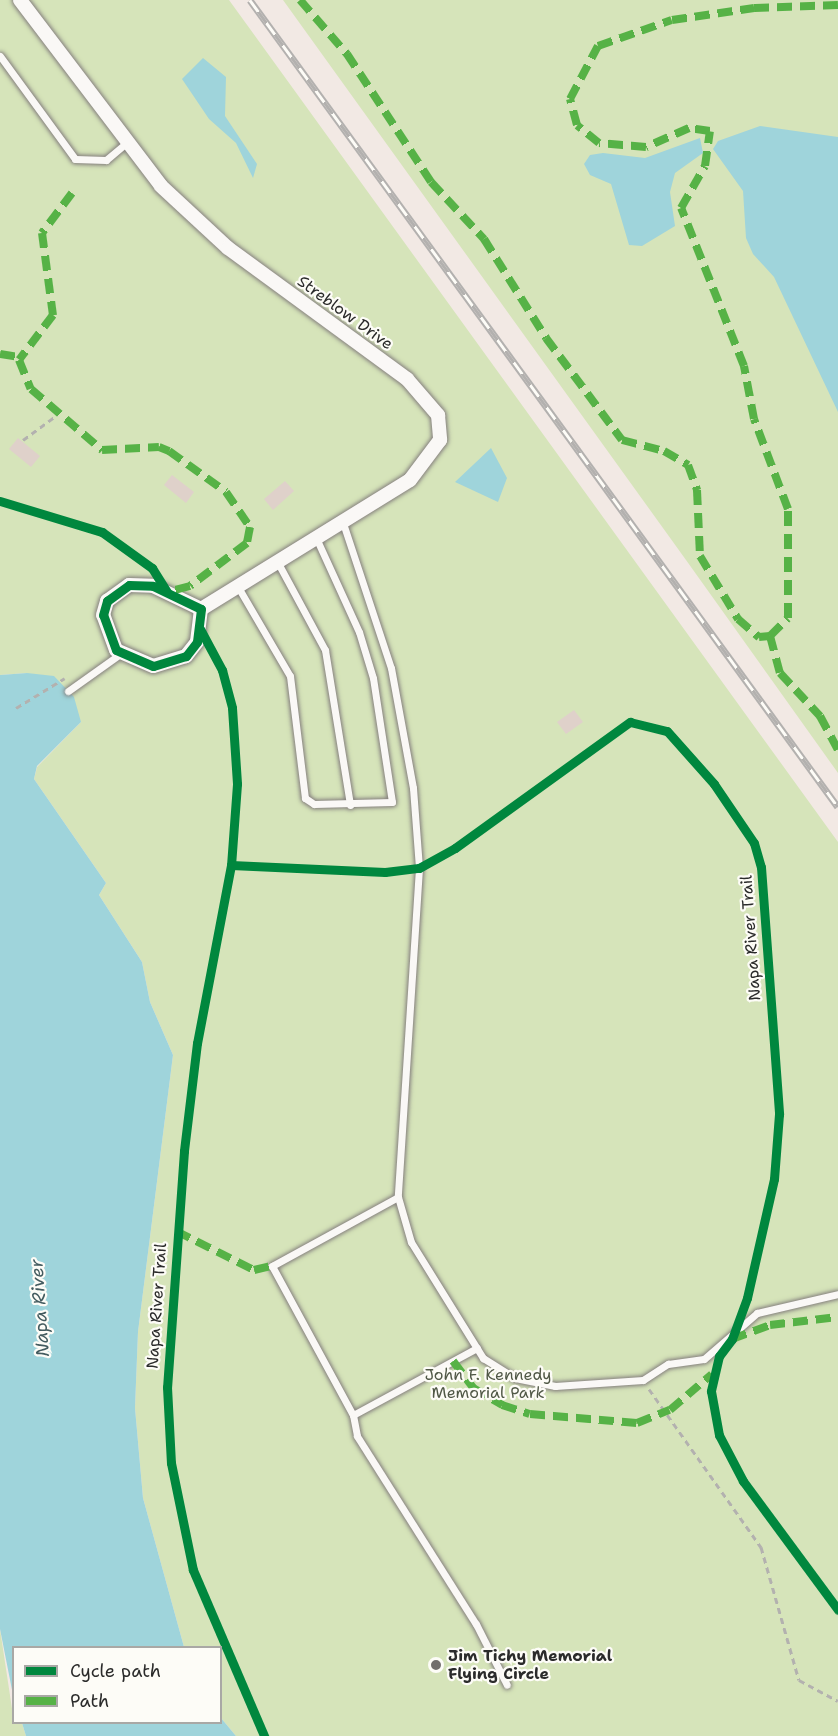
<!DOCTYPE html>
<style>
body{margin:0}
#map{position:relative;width:838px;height:1736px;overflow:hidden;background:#f2e9e4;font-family:"Shantell Sans",sans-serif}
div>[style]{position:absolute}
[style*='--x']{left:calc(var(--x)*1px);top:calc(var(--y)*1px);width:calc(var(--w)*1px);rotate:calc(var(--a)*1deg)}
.green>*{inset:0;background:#d6e4ba}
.water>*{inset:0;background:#9fd4db}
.building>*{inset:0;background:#dfd1ca}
.path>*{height:3px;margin-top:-1.5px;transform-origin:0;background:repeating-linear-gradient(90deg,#b3b1af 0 6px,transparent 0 10.5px)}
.roads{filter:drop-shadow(0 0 2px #85807e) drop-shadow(0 0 2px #85807e)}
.service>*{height:7px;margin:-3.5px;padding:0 3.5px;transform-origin:3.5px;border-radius:3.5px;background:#faf8f6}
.minor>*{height:14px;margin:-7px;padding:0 7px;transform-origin:7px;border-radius:7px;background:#faf8f6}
.rail>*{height:7px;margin-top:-3.5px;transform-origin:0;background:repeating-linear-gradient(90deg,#fdfcf7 0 14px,#b3b1af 0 28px);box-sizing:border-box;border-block:2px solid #b3b1af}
.quiet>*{height:8px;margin-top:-4px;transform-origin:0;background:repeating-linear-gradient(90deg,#56b246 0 15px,transparent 0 23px)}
.cycleway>*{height:9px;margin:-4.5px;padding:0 4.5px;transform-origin:4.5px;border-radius:4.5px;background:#00873e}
.dots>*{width:16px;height:16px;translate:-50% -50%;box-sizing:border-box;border:3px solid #fdfcf7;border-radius:50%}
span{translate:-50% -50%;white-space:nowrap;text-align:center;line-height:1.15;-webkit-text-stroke:4.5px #fdfcf7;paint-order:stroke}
.street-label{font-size:16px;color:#2b2b2b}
.park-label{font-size:16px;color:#505846}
.poi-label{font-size:16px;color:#2b2b2b;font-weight:700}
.left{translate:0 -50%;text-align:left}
.water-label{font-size:18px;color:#435b5f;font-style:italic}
.legend{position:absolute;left:12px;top:1646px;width:210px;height:78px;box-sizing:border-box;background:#fdfcf7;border:2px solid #a9a8a5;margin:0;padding:8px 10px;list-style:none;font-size:18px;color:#2b2b2b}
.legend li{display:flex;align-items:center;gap:12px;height:30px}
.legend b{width:30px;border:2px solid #a9a8a5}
</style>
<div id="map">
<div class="green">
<div style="clip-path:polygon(0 0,229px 0,838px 842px,838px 1736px,236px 1736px,221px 1718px,220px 1648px,184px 1647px,143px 1498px,135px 1408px,138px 1332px,173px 1055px,150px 1002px,142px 962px,99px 895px,106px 883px,34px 779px,37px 767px,81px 722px,27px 673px,0 675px)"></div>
<div style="clip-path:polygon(283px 0,838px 0,838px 773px,686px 560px)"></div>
<div style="clip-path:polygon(0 1629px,14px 1722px,22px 1723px,26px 1736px,0 1736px)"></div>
</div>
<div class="water">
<div style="clip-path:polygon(203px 58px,226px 77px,225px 116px,257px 164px,253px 178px,236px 143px,209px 119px,182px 79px)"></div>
<div style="clip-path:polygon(760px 126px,838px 137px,838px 412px,774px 277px,753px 254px,746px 238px,743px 191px,713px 149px,718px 141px)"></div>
<div style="clip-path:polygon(700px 138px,703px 153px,675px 173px,670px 192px,675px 226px,642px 246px,629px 245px,611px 184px,590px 175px,584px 164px,590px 155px,603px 153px,645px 158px)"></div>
<div style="clip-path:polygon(491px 448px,507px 478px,498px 502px,455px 482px)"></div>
<div style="clip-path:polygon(27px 673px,54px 676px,74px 697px,81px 722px,37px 766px,34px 779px,106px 883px,99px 895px,142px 962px,150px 1002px,173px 1055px,138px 1332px,135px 1408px,143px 1498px,184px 1647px,14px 1648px,13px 1695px,0 1629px,0 675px)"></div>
<div style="clip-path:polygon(221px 1718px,236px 1736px,26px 1736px,22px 1723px,220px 1722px)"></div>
</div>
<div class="building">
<div style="clip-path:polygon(18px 438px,40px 456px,31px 467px,9px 449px)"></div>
<div style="clip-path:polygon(172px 475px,194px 492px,186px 503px,164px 485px)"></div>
<div style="clip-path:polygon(285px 481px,294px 491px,273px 510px,264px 499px)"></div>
<div style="clip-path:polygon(574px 710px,583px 722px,566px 734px,557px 722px)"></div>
</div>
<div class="path">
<div style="--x:23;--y:440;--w:42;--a:-36.3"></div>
<div style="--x:16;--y:708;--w:57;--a:-31.5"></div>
<div style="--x:649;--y:1389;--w:194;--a:54.7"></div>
<div style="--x:761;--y:1547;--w:138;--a:74.1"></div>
<div style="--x:799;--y:1680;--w:44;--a:28.3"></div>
</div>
<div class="roads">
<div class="service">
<div style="--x:0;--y:56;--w:127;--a:53.9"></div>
<div style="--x:75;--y:159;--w:31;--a:2"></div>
<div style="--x:106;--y:160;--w:25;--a:-40"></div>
<div style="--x:343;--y:523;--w:153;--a:71.7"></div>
<div style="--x:391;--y:668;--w:122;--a:79.6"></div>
<div style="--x:413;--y:788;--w:80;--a:85.7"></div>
<div style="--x:419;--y:868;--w:330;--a:93.7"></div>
<div style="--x:398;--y:1197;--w:47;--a:73.9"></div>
<div style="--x:411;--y:1242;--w:137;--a:58.2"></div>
<div style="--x:483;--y:1358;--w:38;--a:32"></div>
<div style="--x:515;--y:1378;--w:41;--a:11.3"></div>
<div style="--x:555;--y:1386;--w:88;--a:-3.9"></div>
<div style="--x:643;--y:1380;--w:30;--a:-33"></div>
<div style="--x:668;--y:1364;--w:36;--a:-8"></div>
<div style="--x:704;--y:1359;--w:70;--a:-41"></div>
<div style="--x:757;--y:1313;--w:83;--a:-13.2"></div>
<div style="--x:278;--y:563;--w:99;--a:61.6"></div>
<div style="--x:325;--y:650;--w:157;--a:80.8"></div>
<div style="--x:238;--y:587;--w:103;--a:59.7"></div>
<div style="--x:290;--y:676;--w:123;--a:83"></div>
<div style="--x:305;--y:798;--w:11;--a:34"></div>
<div style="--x:314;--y:804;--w:78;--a:-1.5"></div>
<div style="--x:392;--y:802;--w:125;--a:-98.7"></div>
<div style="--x:373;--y:678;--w:48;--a:-106.9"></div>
<div style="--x:359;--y:632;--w:101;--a:-114.5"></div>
<div style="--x:68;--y:691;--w:64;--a:-35.4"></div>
<div style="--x:398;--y:1197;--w:144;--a:151.3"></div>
<div style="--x:272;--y:1266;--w:170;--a:61.5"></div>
<div style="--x:353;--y:1415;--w:141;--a:-28.4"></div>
<div style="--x:353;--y:1415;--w:21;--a:79"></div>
<div style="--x:357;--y:1436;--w:222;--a:57.7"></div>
<div style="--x:476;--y:1624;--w:68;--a:63.1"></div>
</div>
<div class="minor">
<div style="--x:20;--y:0;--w:233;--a:52.8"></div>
<div style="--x:161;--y:186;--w:91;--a:42.8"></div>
<div style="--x:228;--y:248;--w:222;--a:36.2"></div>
<div style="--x:407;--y:379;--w:48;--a:49.3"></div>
<div style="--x:438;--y:415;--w:25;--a:85"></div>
<div style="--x:440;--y:440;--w:50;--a:126.9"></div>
<div style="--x:410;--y:480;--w:246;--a:148.3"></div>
<div style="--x:129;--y:585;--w:24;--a:2"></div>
<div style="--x:153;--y:586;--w:53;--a:25.6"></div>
<div style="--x:201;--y:609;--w:33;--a:97"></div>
<div style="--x:197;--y:642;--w:18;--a:128"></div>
<div style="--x:186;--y:656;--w:34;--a:163"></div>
<div style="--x:153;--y:666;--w:40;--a:-156.6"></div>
<div style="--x:116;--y:650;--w:37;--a:-110"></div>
<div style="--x:103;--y:615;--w:15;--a:-74"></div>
<div style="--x:107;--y:601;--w:27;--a:-36"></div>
</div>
</div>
<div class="rail">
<div style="--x:250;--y:0;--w:998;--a:53.92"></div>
</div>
<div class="quiet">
<div style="--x:300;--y:0;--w:72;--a:49"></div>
<div style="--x:347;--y:54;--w:153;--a:56.7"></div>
<div style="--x:431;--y:182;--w:78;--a:47.1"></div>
<div style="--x:484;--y:239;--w:117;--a:57.9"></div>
<div style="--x:546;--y:338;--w:127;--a:53.3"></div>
<div style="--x:622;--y:440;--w:43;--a:14.7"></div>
<div style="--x:664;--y:451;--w:28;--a:30"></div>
<div style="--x:688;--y:465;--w:27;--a:70"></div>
<div style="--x:697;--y:490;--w:66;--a:87.4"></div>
<div style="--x:700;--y:556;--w:74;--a:58.9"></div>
<div style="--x:738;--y:619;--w:28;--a:41"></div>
<div style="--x:759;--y:637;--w:11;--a:-5"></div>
<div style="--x:770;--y:636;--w:25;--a:-45"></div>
<div style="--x:788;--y:618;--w:109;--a:-90"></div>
<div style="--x:788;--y:509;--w:96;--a:-110.7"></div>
<div style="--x:754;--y:419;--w:54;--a:-100.7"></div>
<div style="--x:744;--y:366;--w:170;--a:-111.7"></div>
<div style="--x:681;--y:208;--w:48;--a:-60.3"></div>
<div style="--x:705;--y:166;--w:35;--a:-82"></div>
<div style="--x:710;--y:131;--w:21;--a:-172"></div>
<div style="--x:689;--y:128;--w:47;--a:156.2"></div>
<div style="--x:646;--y:147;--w:47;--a:-175.1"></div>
<div style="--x:599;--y:143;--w:28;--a:-141"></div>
<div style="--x:577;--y:125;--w:27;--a:-105"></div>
<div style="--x:570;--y:99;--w:60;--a:-62.2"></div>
<div style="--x:598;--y:46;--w:78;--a:-19.4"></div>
<div style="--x:672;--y:20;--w:83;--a:-8.3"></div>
<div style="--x:754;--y:8;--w:84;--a:-2"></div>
<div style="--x:72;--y:193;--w:50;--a:126.9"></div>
<div style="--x:42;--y:233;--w:83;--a:82.4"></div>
<div style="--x:53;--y:315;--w:56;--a:127.1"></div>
<div style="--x:19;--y:360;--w:31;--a:68"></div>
<div style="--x:31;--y:389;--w:94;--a:40.7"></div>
<div style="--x:102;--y:450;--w:57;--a:-3"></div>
<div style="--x:159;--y:447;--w:11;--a:22"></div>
<div style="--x:169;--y:451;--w:70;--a:35.7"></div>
<div style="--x:226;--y:492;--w:42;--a:55.6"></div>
<div style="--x:250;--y:527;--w:16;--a:101"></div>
<div style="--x:247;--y:543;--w:71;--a:143"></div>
<div style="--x:190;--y:586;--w:24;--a:165"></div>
<div style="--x:0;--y:354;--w:20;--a:9"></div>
<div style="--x:770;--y:636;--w:38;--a:75"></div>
<div style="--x:780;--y:673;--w:59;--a:47.1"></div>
<div style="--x:820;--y:716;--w:38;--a:62"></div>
<div style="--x:176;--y:1231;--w:87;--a:26.6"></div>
<div style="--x:254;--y:1270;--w:18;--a:-13"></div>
<div style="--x:732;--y:1339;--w:40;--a:-20.2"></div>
<div style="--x:770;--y:1325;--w:68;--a:-6.7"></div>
<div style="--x:453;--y:1361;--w:34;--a:53"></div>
<div style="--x:473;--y:1388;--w:34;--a:30"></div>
<div style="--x:502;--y:1405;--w:29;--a:18"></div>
<div style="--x:530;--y:1414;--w:107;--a:4.8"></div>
<div style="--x:637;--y:1423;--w:35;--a:-22"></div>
<div style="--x:670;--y:1410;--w:55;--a:-40.6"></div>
</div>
<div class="cycleway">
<div style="--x:0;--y:501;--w:107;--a:16.9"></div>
<div style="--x:102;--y:532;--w:62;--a:35.8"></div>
<div style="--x:152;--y:568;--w:28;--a:58"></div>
<div style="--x:129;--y:585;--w:24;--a:2"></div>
<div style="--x:153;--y:586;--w:53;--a:25.6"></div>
<div style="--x:201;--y:609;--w:33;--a:97"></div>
<div style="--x:197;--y:642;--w:18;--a:128"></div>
<div style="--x:186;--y:656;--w:34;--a:163"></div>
<div style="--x:153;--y:666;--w:40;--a:-156.6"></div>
<div style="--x:116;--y:650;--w:37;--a:-110"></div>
<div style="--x:103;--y:615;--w:15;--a:-74"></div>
<div style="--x:107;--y:601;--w:27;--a:-36"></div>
<div style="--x:200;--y:629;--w:47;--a:61.8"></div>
<div style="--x:222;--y:670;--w:39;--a:75"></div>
<div style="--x:232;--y:708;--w:76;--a:86.2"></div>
<div style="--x:237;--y:784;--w:81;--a:94.2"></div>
<div style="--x:231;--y:865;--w:181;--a:100.8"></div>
<div style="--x:197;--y:1043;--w:109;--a:96.9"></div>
<div style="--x:184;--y:1151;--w:237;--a:94.1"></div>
<div style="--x:167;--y:1387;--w:76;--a:87"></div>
<div style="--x:171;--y:1463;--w:109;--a:78.4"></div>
<div style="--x:193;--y:1570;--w:181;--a:66.8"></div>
<div style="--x:231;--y:865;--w:154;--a:2.6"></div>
<div style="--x:385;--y:872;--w:34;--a:-7"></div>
<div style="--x:419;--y:868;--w:41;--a:-29.1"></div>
<div style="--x:455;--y:848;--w:216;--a:-35.8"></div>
<div style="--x:630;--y:722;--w:38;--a:14"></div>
<div style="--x:667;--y:731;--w:71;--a:48.4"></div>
<div style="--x:714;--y:784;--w:71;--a:55.9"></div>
<div style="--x:754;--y:843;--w:25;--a:74"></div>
<div style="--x:761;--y:867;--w:248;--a:85.8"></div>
<div style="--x:779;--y:1114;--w:65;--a:94.4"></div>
<div style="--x:774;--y:1179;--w:122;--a:102.8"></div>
<div style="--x:747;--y:1298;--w:44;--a:110.1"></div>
<div style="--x:732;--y:1339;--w:21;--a:127"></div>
<div style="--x:719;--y:1356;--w:36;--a:103"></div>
<div style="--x:711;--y:1391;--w:45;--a:79.7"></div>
<div style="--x:719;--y:1435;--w:52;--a:62.4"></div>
<div style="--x:743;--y:1481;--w:160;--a:53.6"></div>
</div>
<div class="dots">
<div style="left:436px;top:1665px;background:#716e6c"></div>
</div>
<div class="street-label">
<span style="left:345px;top:313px;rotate:36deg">Streblow Drive</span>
<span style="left:751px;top:938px;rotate:-94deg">Napa River Trail</span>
<span style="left:157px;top:1306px;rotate:-86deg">Napa River Trail</span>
</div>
<div class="park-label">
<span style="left:488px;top:1384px">John F. Kennedy<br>Memorial Park</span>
</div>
<div class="poi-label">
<span class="left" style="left:448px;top:1665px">Jim Tichy Memorial<br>Flying Circle</span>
</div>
<div class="water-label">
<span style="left:40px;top:1308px;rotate:-94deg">Napa River</span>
</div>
<ul class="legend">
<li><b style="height:8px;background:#00873e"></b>Cycle path</li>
<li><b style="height:8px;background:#56b246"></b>Path</li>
</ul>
</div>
